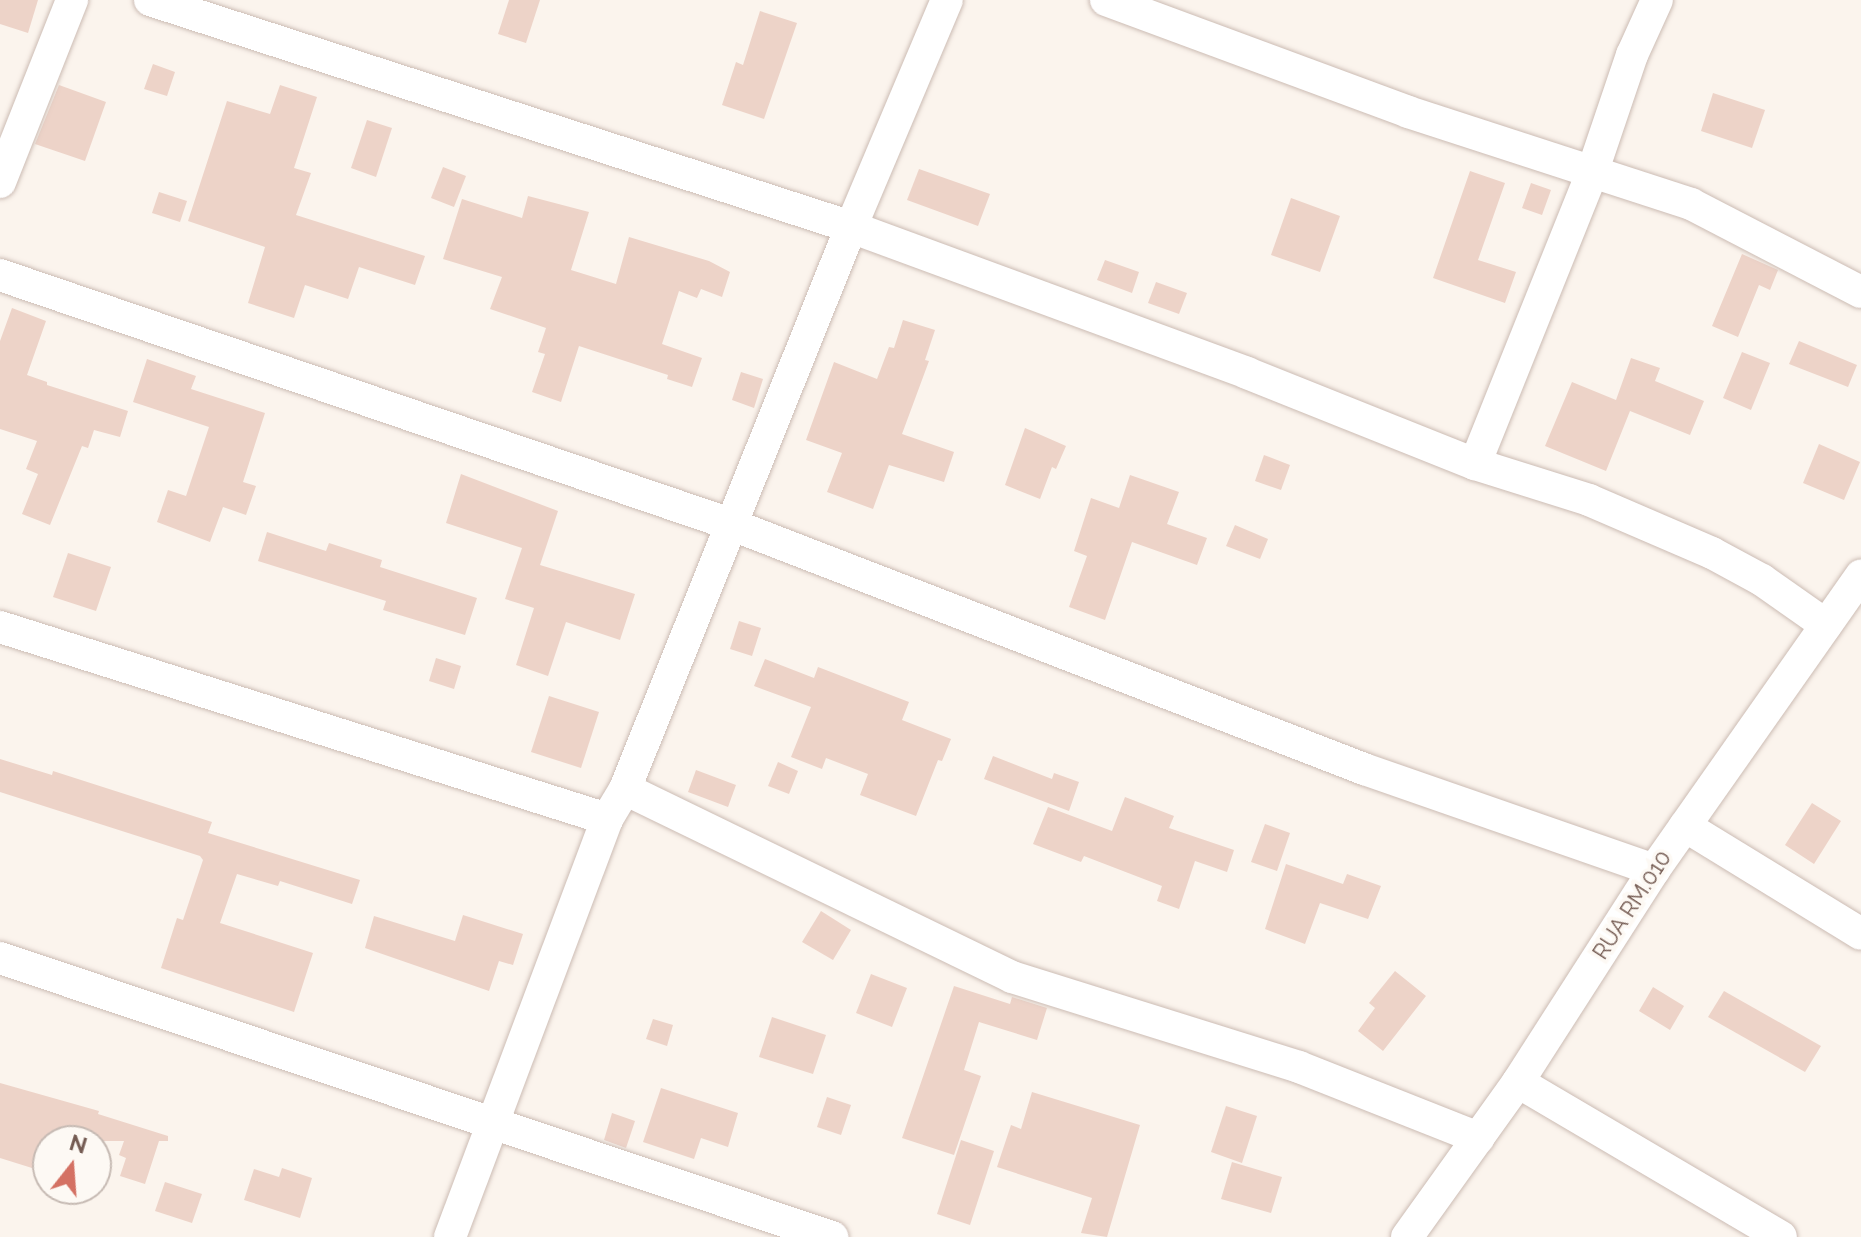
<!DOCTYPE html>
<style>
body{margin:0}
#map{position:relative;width:1861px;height:1237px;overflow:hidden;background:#fbf4ed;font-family:Raleway,sans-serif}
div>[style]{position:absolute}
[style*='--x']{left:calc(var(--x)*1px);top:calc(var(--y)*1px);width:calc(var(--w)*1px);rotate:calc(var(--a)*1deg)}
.building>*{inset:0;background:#edd3c8}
.roads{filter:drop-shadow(0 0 2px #ccbcb4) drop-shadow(0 0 2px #ccbcb4)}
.minor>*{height:32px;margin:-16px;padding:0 16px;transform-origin:16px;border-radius:16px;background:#fff}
span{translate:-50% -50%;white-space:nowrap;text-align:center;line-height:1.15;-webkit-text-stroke:7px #fdf9f4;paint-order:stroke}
.street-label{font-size:22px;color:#745b52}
.north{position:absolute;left:32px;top:1125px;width:80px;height:80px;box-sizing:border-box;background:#fdf9f4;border:2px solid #c6bab3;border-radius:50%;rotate:17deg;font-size:22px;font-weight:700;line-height:32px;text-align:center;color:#745b52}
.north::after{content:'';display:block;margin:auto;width:28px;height:36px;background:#d47163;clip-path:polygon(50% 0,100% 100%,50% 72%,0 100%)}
</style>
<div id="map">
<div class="building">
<div style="clip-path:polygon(0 0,38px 0,28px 33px,0 24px)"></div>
<div style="clip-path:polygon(509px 0,540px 0,526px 43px,498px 34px)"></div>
<div style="clip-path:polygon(760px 11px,797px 23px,764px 119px,722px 105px,736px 62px,743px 65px)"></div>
<div style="clip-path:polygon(153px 64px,175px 72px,167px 96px,144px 89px)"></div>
<div style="clip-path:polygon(59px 85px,106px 102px,85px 161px,35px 144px)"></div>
<div style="clip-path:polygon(280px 85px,317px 97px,294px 168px,311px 173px,296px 215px,425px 256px,415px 285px,359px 267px,348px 299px,305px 285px,294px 318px,248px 303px,265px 247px,188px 221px,227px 101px,270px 114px)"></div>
<div style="clip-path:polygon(1713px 93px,1765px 110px,1752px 148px,1701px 131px)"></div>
<div style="clip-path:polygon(367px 120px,392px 128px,376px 177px,351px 168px)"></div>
<div style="clip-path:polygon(443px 167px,466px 176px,454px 207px,431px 198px)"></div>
<div style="clip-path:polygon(919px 169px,990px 194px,978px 226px,907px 200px)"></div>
<div style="clip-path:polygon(1470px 171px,1505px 183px,1478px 260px,1516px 272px,1505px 303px,1433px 278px)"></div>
<div style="clip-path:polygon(1531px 183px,1551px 190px,1542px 215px,1522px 208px)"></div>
<div style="clip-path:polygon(159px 192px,187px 201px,180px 222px,152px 213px)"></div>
<div style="clip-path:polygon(528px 196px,589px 212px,571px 270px,616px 284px,629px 237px,709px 261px,730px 272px,722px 297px,701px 289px,697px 298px,679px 291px,662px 344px,702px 358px,692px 387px,667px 379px,668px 375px,579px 346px,561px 402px,532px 392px,545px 354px,538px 352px,546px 328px,490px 309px,502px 277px,443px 259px,462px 199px,522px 218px)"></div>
<div style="clip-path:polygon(1291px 198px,1340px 216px,1320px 272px,1271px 255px)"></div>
<div style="clip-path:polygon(1742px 254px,1778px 270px,1770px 290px,1759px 285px,1738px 337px,1712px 326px)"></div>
<div style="clip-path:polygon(1105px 260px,1139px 272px,1132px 293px,1097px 280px)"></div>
<div style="clip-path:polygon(1156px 282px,1187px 293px,1179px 314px,1148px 303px)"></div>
<div style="clip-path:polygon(12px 308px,46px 321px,27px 375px,47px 382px,47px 385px,128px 411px,120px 437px,94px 430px,88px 448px,82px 446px,50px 525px,22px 514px,38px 474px,26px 469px,37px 441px,0 429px,0 341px)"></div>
<div style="clip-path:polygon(903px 320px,935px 330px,925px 360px,929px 361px,902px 434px,954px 452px,944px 482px,889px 465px,873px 509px,827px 492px,842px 453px,806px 440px,834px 362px,877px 379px,889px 347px,894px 348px)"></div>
<div style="clip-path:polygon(1799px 341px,1857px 365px,1848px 387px,1789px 364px)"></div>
<div style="clip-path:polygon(1742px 352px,1770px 363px,1751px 410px,1723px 398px)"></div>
<div style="clip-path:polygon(1631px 358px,1660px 368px,1655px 381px,1704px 401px,1690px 435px,1630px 411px,1606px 471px,1545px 446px,1572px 382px,1616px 400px)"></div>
<div style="clip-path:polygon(147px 359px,196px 376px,191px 389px,265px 413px,243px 482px,256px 486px,246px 515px,223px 507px,210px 542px,157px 522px,168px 490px,186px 496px,209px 427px,133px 402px)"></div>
<div style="clip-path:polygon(741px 372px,763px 379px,754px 408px,732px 400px)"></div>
<div style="clip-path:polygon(1025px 428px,1066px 446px,1056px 469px,1052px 467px,1040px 499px,1005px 485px)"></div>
<div style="clip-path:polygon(1819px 444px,1860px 462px,1844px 500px,1803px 483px)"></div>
<div style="clip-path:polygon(1264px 455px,1290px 465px,1281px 490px,1255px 481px)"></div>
<div style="clip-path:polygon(461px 474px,558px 511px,540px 565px,635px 594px,620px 640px,566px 622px,548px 676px,516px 665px,534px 608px,505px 599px,522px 548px,446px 523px)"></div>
<div style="clip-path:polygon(1130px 475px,1179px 492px,1167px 524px,1207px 538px,1197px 565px,1132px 542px,1105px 620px,1069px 607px,1087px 556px,1074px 551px,1091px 498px,1119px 508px)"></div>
<div style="clip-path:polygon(1235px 525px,1268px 539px,1260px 559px,1226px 546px)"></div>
<div style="clip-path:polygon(267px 532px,326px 551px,329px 543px,382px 560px,380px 567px,477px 598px,465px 635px,383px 610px,386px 601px,258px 561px)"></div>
<div style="clip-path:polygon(68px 553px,111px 567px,96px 611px,53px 597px)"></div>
<div style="clip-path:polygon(739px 621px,761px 628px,752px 656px,730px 649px)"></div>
<div style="clip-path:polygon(436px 658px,461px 666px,454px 689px,429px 681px)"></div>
<div style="clip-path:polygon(765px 659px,814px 678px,818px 667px,909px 702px,902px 720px,951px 739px,942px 761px,938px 760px,916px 816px,860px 795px,868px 774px,826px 758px,822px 769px,791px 757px,811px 707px,754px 686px)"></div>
<div style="clip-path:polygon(549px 696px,599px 712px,581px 768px,531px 752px)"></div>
<div style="clip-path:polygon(993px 756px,1052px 779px,1054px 773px,1079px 782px,1069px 811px,984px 779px)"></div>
<div style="clip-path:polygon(0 759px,52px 775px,53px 771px,212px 822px,208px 833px,360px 880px,352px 904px,280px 881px,278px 886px,237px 874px,220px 923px,313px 953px,294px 1012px,161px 968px,177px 918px,183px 920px,203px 860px,200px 856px,0 792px)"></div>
<div style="clip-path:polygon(778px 762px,798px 771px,789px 794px,768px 786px)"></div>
<div style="clip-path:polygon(696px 770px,736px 785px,728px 807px,688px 792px)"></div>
<div style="clip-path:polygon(1125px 797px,1174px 816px,1169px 828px,1234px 850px,1227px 872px,1195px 861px,1179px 909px,1157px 901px,1162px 886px,1084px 856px,1081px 862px,1033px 844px,1048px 807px,1112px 831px)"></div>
<div style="clip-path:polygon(1812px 803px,1841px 821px,1814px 864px,1785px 845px)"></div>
<div style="clip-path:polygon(1265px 824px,1290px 833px,1277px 871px,1251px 862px)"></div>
<div style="clip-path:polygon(1286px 864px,1343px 884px,1347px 874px,1381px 886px,1368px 919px,1320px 903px,1305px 944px,1265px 929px)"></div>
<div style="clip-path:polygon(821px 911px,851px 930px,833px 960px,802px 942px)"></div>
<div style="clip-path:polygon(463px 915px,523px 934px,513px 965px,499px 961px,489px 991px,365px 948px,374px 916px,455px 941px)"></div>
<div style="clip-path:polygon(1395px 971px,1426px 996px,1383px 1051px,1358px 1031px,1375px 1008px,1369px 1003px)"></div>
<div style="clip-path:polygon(871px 974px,907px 988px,892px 1027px,856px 1013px)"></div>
<div style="clip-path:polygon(954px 986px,1010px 1004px,1012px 997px,1047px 1008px,1037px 1040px,979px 1022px,964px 1070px,981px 1076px,954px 1155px,902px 1138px)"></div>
<div style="clip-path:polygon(1653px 987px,1684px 1006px,1670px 1030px,1639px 1011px)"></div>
<div style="clip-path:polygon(1724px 991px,1821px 1046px,1805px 1072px,1708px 1017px)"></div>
<div style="clip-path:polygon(772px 1017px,826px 1035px,813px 1074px,759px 1057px)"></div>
<div style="clip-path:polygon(653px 1019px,673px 1025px,667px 1046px,646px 1039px)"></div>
<div style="clip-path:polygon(0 1083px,99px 1111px,98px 1114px,168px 1136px,168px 1141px,159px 1141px,145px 1184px,120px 1176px,126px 1158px,119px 1155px,124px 1141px,48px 1141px,48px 1173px,0 1158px)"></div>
<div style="clip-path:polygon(661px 1088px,738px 1113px,728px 1147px,701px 1138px,694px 1159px,643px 1142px)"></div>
<div style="clip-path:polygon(1032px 1092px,1140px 1125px,1107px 1237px,1081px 1233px,1092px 1198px,997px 1167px,1011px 1125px,1021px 1129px)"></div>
<div style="clip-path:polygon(827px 1097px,851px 1105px,841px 1135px,817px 1127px)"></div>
<div style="clip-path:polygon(1226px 1106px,1257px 1116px,1242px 1163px,1211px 1152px)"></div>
<div style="clip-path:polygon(612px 1113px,635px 1121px,626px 1148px,604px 1140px)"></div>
<div style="clip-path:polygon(961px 1140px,994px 1151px,970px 1225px,937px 1214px)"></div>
<div style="clip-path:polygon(1232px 1162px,1282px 1177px,1271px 1213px,1221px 1199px)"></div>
<div style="clip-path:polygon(282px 1168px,312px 1178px,300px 1218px,244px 1200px,254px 1169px,279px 1177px)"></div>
<div style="clip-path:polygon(165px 1182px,202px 1194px,192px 1223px,155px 1211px)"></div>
</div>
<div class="roads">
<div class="minor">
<div style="--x:150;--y:0;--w:737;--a:17.94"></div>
<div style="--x:851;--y:227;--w:422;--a:20.2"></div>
<div style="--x:1247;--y:373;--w:245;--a:21.8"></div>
<div style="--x:1475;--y:464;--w:120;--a:17.5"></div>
<div style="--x:1589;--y:500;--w:134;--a:23.3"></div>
<div style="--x:1712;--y:553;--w:57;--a:28.4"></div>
<div style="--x:1762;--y:580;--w:78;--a:35.1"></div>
<div style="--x:1106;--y:0;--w:322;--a:20.3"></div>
<div style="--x:1408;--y:112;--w:298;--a:18"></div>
<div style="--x:1691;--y:204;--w:191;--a:27.4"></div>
<div style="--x:0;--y:182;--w:196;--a:-68.4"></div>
<div style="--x:0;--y:275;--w:771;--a:18.83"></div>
<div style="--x:730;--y:524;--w:680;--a:21.13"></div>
<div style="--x:1364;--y:769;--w:307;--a:19.2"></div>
<div style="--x:1475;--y:464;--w:314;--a:-68.1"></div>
<div style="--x:1592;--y:173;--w:125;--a:-71.3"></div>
<div style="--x:1632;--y:55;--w:60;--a:-65.6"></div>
<div style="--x:0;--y:627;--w:637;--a:17.55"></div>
<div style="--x:625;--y:789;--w:430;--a:25.9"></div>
<div style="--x:1012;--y:977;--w:301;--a:17.4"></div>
<div style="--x:1299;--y:1067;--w:193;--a:21.6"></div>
<div style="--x:1685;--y:826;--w:206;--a:31.5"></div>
<div style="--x:0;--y:958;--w:878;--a:18.54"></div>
<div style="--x:1518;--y:1082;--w:305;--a:30.5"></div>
<div style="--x:450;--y:1237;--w:447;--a:-69.4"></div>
<div style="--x:607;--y:819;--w:35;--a:-59"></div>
<div style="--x:625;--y:789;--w:606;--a:-68.09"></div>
<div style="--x:851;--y:227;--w:246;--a:-67.1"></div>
<div style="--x:1407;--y:1237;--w:191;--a:-54.4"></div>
<div style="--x:1518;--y:1082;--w:252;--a:-57.3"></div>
<div style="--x:1654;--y:870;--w:360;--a:-54.9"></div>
</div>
</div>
<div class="street-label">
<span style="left:1632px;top:905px;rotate:-57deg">RUA RM.010</span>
</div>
<div class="north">N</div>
</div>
